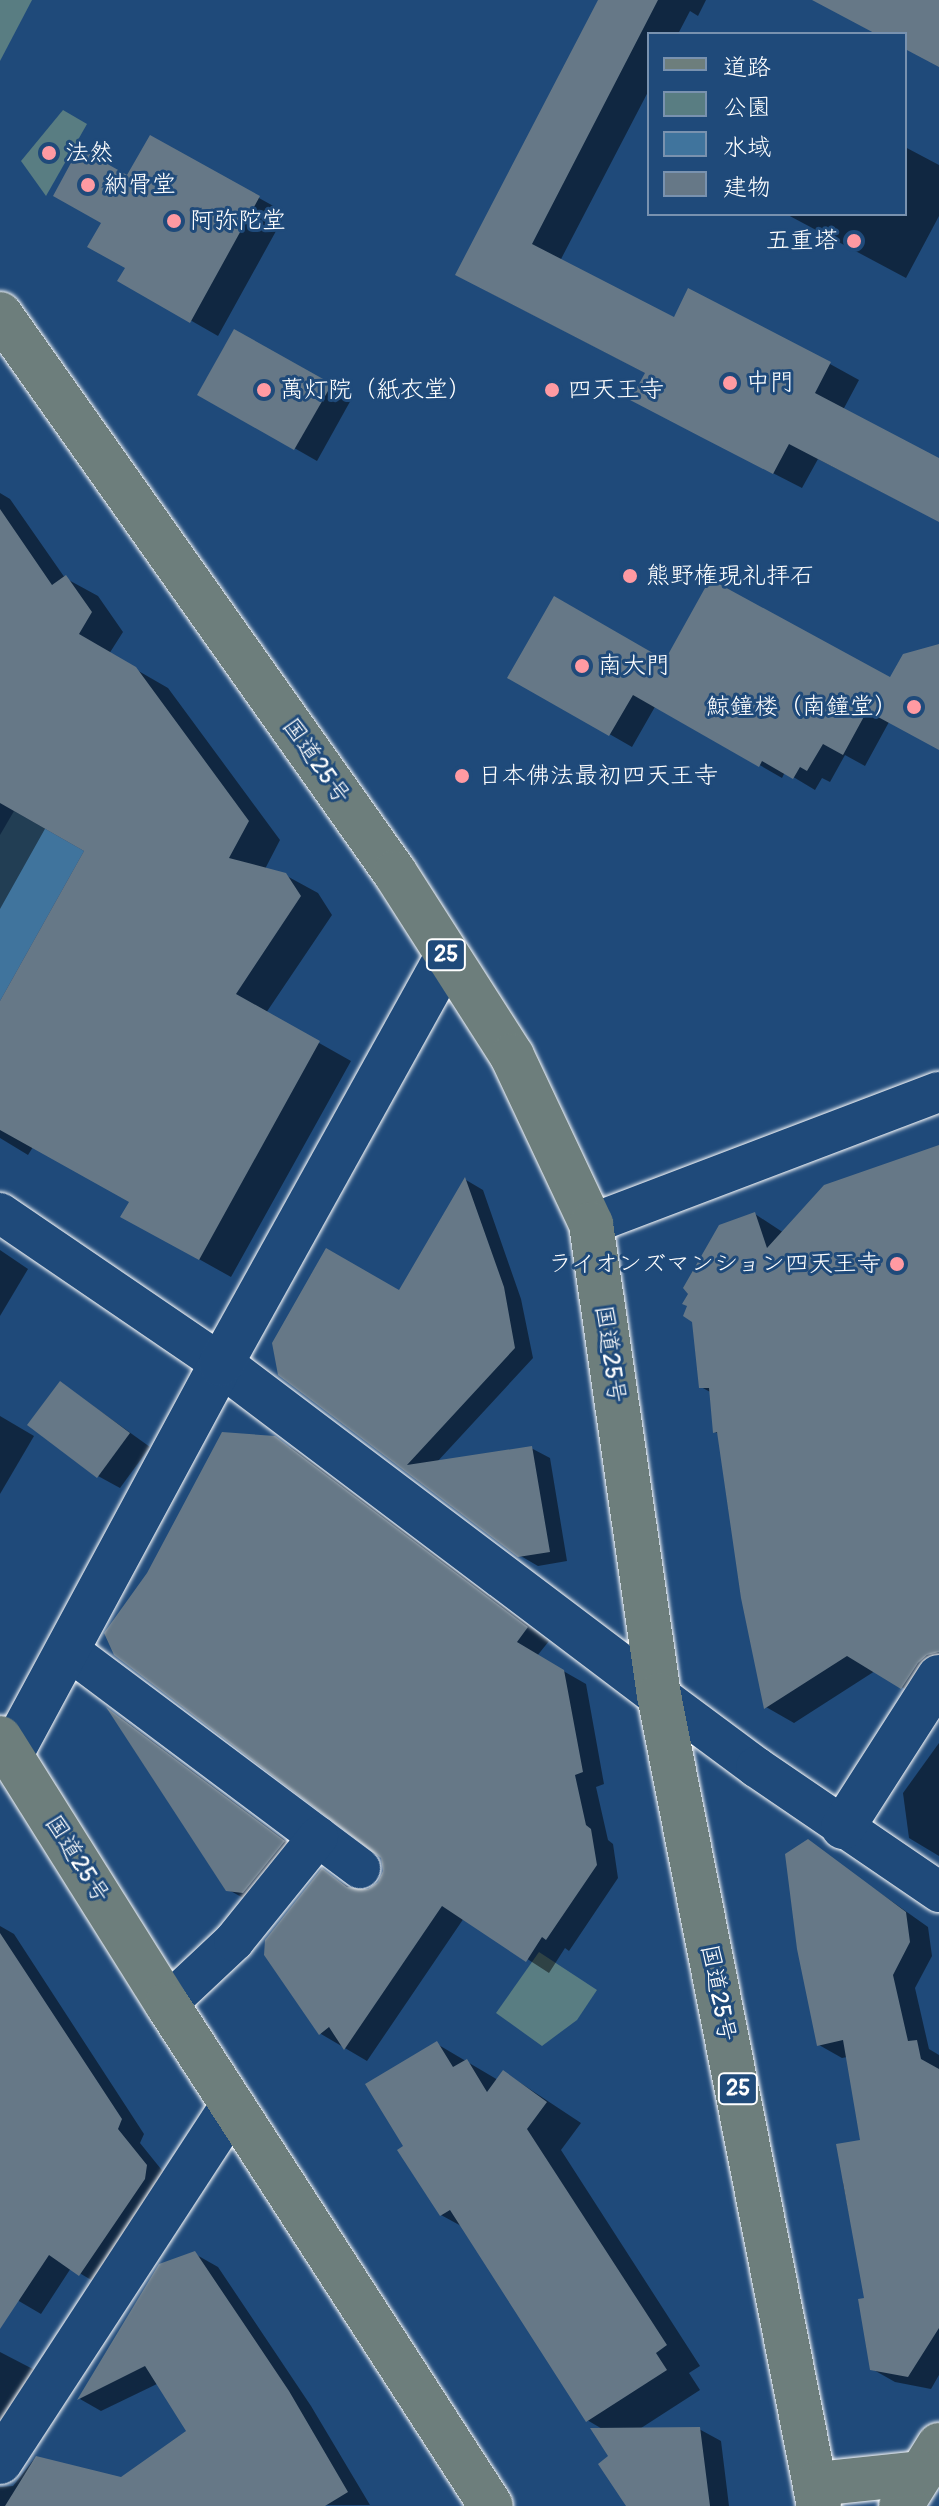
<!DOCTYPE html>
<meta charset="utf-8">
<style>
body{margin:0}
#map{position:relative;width:939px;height:2506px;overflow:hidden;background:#1f4a7a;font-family:Pangolin,"Klee One",sans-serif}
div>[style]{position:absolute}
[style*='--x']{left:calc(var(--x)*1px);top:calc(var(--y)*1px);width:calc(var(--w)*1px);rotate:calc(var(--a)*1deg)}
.green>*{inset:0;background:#597d82}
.water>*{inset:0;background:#40749d}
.shadow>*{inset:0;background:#0007}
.building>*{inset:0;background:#667887}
.roads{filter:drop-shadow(0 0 2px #fff) drop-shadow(0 0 2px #fff)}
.minor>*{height:40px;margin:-20px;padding:0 20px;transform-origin:20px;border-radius:20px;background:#1f4a7a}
.tertiary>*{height:44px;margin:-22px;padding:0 22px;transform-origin:22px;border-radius:22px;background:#1f4a7a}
.primary>*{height:44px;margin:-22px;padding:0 22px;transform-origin:22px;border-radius:22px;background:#6d7e7c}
.trunk>*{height:44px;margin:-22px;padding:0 22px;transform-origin:22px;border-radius:22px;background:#6d7e7c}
.dots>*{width:22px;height:22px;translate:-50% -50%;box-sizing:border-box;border:4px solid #1f4a7a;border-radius:50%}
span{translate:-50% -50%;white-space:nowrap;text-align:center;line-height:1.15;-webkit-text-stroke:6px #1f4a7a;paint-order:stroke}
.shield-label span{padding:2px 6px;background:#1f4a7a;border:2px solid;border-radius:6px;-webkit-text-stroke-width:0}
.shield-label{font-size:22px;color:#fff;font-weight:700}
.poi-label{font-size:24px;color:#fff}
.left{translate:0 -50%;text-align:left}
.right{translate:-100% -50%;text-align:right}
.street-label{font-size:24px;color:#fff}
.legend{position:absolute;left:647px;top:32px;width:260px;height:184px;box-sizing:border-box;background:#1f4a7a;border:2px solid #7992af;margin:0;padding:10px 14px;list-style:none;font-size:24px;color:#fff}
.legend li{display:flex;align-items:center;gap:16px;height:40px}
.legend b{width:40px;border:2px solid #7992af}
</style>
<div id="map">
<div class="green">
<div style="clip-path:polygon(0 0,32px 0,0 61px)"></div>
<div style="clip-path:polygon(63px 110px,87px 124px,46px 196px,21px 161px)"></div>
<div style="clip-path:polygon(539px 1952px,597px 1990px,577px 2020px,542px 2046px,496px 2013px)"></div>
</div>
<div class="water">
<div style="clip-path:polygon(14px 811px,84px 851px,0 1001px,0 835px)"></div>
</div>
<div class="shadow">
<div style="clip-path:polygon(600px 0,706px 0,698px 16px,690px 11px,678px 34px,649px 34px,649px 90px,560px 261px,674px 319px,830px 364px,859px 380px,843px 410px,939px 460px,939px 521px,818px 459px,802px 488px,662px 416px,646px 373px,487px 291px)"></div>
<div style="clip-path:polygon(151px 138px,286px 213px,218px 336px,120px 280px,127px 268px,103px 223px)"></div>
<div style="clip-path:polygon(905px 147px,939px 165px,939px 216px,906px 278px,786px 214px,905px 214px)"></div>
<div style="clip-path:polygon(235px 332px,352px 398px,317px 461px,200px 394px)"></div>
<div style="clip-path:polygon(0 493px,10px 499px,65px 578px,98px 596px,123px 632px,109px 654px,168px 688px,280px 840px,265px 869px,285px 875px,318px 893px,332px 915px,266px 1013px,351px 1061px,231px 1277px,154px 1234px,131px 1202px,33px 1147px,28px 1155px,0 1138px,0 1005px,87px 851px,46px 827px,0 909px)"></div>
<div style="clip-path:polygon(939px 647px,939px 749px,889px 722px,865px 766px,845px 755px,830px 782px,822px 778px,815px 790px,785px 772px,782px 778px,656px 705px,632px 747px,510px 677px,666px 663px,891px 680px)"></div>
<div style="clip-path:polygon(939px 1148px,939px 1692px,930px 1704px,875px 1671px,794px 1723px,766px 1707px,719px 1434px,715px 1432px,712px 1393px,701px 1387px,755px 1214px,784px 1233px)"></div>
<div style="clip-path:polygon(466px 1180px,483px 1190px,521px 1299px,533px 1358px,437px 1462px,531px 1448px,550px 1458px,567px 1561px,538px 1566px,519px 1555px,279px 1374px,400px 1292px)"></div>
<div style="clip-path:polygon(0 1250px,28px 1269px,0 1316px)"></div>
<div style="clip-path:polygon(61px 1383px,150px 1447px,120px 1488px,98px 1476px)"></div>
<div style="clip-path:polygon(0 1416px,34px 1436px,0 1494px)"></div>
<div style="clip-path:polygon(274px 1438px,297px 1451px,549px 1641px,537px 1656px,586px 1684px,604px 1784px,596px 1787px,608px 1840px,613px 1844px,618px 1878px,569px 1951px,565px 1948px,549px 1973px,464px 1918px,367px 2061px,321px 2034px,323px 1871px,352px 1889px,369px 1891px,380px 1884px,385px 1872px)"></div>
<div style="clip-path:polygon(113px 1713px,123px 1719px,301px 1852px,245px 1899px,227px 1889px)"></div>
<div style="clip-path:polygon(939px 1743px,939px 1856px,909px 1838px,903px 1793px)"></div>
<div style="clip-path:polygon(808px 1842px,928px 1927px,932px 1956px,915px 1988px,929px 2049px,939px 2055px,939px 2375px,931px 2389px,895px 2382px,872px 2369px,867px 2300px,843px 2183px,862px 2141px,847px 2057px,842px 2058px,819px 2045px)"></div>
<div style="clip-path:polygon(0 1926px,14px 1934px,144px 2134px,140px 2143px,169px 2179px,103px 2287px,71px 2268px,41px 2314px,0 2290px)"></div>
<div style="clip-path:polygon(437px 2044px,498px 2080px,504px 2072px,581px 2123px,561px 2150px,700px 2366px,689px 2373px,700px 2390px,638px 2430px,699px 2429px,721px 2441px,729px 2506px,628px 2506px,604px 2430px,587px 2420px,463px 2227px,441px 2215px,406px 2147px)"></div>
<div style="clip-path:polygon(195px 2254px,218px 2267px,311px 2406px,370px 2505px,0 2506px,0 2487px,13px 2486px,35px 2458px,121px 2479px,189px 2431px,159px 2383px,101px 2411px,80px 2399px,160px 2266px)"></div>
<div style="clip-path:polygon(0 2352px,54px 2380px,0 2466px)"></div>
</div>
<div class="building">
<div style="clip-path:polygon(598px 0,658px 0,532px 244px,674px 317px,688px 288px,831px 362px,815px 393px,939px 458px,939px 522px,789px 444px,773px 474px,701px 437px,630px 400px,645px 373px,455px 275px)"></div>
<div style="clip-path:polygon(812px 0,939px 0,939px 67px,905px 49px,905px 34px,876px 34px)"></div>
<div style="clip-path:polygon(150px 135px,260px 196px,190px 323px,117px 281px,125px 268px,87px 247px,101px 223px,53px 196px,79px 148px,127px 175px)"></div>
<div style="clip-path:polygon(234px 329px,332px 384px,294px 450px,197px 395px)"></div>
<div style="clip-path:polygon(0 509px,52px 585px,66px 575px,92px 612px,79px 634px,136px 667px,249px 821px,229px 858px,286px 873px,301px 896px,236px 994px,320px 1041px,199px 1260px,120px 1217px,129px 1202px,0 1130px,0 1001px,84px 851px,0 803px)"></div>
<div style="clip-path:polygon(710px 579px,890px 677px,903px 654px,939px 644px,939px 750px,867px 711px,843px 755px,823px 744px,807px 771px,800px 767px,793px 779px,762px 761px,759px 767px,633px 695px,609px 736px,507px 678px,554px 596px,665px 660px)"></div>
<div style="clip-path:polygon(939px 1145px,939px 1652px,927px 1655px,918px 1663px,901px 1689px,847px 1656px,764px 1709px,741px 1598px,717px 1432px,713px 1433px,709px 1388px,699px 1388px,692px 1322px,683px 1316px,687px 1306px,682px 1304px,688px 1294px,683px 1288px,719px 1225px,755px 1212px,767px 1248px,824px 1185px)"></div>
<div style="clip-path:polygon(465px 1177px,504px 1287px,515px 1348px,407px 1465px,532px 1446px,550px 1552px,518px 1557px,278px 1375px,272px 1343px,326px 1248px,399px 1290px)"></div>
<div style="clip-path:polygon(60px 1381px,130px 1433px,97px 1478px,27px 1425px)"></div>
<div style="clip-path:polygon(222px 1432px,275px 1436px,528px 1627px,517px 1642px,564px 1670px,583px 1772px,575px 1775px,586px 1825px,591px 1829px,597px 1865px,546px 1940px,542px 1937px,526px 1962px,442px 1906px,344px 2050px,329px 2027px,319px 2035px,264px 1955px,265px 1940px,322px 1868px,347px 1887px,368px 1889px,378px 1882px,383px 1871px,381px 1858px,114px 1655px,104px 1633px,147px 1573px)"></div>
<div style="clip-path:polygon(106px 1707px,285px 1841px,243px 1893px,226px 1891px)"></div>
<div style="clip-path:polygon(808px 1839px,906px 1912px,910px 1942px,893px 1975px,908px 2041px,917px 2040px,921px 2059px,939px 2069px,939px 2328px,908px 2377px,870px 2370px,858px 2299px,864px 2298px,836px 2144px,860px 2140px,843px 2040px,817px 2046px,797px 1949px,785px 1854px)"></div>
<div style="clip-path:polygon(0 1933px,122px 2119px,118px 2129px,147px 2165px,145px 2179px,79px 2276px,49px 2255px,0 2329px)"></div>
<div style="clip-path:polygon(437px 2041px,453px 2067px,467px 2059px,487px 2092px,503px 2070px,547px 2102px,527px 2129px,667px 2345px,656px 2353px,667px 2370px,586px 2422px,450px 2210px,440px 2216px,397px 2150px,403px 2146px,365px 2084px)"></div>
<div style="clip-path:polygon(195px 2251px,289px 2391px,348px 2492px,325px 2506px,5px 2506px,36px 2456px,121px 2477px,186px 2431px,145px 2366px,77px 2400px,159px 2264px)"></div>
<div style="clip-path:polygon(700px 2427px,710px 2506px,626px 2506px,598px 2464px,608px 2456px,590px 2428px)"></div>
</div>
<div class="roads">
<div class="minor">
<div style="--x:0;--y:1213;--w:268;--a:34.3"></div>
<div style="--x:591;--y:1224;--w:372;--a:-20.8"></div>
<div style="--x:67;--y:1649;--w:366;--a:36.8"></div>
<div style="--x:659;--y:1695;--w:121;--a:36.6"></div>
<div style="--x:756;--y:1767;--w:222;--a:34.3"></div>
<div style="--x:167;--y:2004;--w:92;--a:-43.2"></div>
<div style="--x:234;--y:1941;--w:134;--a:-51.1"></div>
</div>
<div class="tertiary">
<div style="--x:221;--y:1364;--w:549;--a:37.08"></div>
<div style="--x:11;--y:1754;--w:443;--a:-61.7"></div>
<div style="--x:221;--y:1364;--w:466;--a:-61"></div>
<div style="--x:843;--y:1827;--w:178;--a:-57.4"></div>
<div style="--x:0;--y:2462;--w:425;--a:-56.9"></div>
</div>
<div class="primary">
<div style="--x:901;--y:2506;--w:72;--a:-58.1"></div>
</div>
<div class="trunk">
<div style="--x:0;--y:314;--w:684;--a:54.75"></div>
<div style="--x:395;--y:873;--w:217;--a:57.4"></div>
<div style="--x:512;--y:1056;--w:186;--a:64.8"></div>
<div style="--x:591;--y:1224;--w:476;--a:81.8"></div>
<div style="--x:659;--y:1695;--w:827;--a:78.84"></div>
<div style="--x:0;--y:1738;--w:314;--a:57.9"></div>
<div style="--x:167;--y:2004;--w:597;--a:57.16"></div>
<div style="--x:816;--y:2484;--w:106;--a:-6"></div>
</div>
</div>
<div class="dots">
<div style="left:49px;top:153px;background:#ff9aa2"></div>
<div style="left:88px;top:185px;background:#ff9aa2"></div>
<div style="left:174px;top:221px;background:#ff9aa2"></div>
<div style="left:854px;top:241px;background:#ff9aa2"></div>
<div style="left:730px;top:383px;background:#ff9aa2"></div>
<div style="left:264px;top:390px;background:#ff9aa2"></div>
<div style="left:552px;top:390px;background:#ff9aa2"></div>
<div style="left:630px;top:576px;background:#ff9aa2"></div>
<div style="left:582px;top:666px;background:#ff9aa2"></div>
<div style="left:914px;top:707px;background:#ff9aa2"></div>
<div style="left:462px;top:776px;background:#ff9aa2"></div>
<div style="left:897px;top:1264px;background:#ff9aa2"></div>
</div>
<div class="shield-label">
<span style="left:446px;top:955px">25</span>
<span style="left:738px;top:2089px">25</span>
</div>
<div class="poi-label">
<span class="left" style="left:65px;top:153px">法然</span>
<span class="left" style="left:104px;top:185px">納骨堂</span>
<span class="left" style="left:190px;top:221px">阿弥陀堂</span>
<span class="right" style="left:838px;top:241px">五重塔</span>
<span class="left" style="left:746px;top:383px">中門</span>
<span class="left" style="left:280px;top:390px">萬灯院（紙衣堂）</span>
<span class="left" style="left:568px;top:390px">四天王寺</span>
<span class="left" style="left:646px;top:576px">熊野権現礼拝石</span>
<span class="left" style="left:598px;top:666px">南大門</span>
<span class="right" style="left:898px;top:707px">鯨鐘楼（南鐘堂）</span>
<span class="left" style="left:478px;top:776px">日本佛法最初四天王寺</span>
<span class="right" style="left:881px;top:1264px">ライオンズマンション四天王寺</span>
</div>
<div class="street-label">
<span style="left:316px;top:761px;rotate:55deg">国道25号</span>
<span style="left:610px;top:1354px;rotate:82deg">国道25号</span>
<span style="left:77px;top:1859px;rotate:58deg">国道25号</span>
<span style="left:718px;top:1993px;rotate:79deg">国道25号</span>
</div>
<ul class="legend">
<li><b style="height:10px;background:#6d7e7c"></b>道路</li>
<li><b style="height:22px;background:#597d82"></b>公園</li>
<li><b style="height:22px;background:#40749d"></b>水域</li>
<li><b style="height:22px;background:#667887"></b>建物</li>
</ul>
</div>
